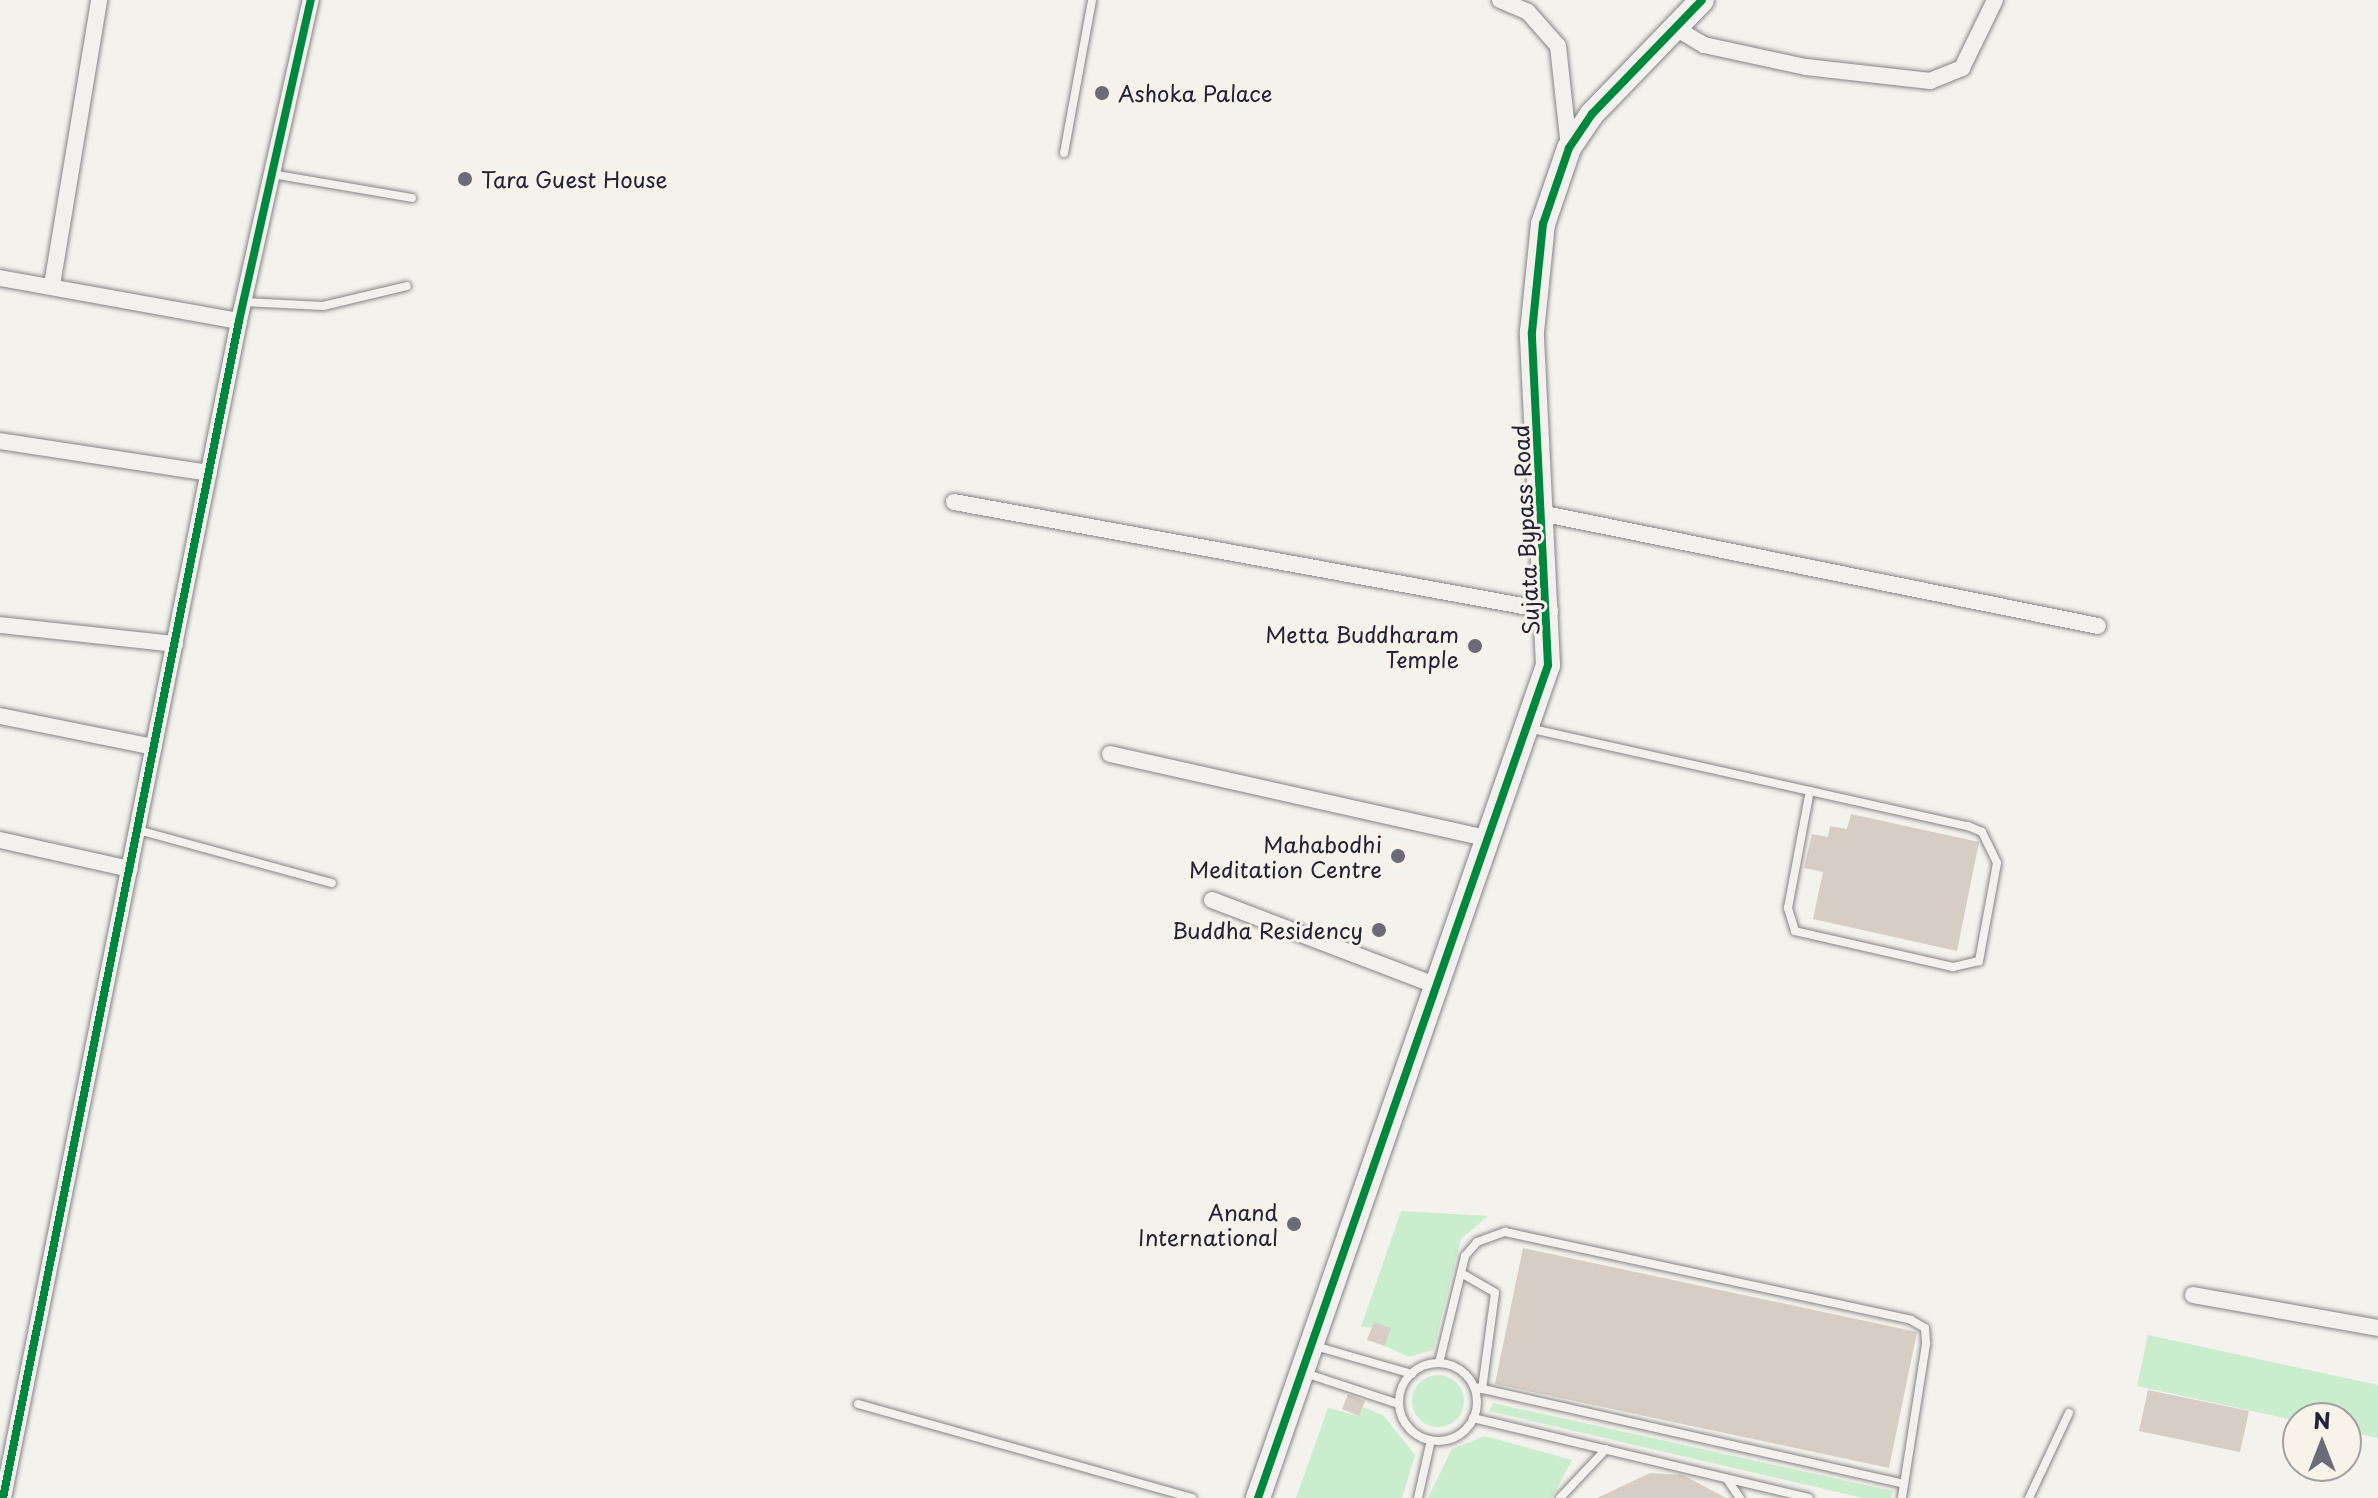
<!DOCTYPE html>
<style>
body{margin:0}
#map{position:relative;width:2378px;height:1498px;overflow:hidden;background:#f4f2ec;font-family:"Playpen Sans",sans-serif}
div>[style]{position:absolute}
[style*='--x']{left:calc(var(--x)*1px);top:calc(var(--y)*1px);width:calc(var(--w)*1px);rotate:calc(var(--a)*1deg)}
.green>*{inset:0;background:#caedcd}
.round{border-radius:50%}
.building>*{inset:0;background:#d6cdc4}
.roads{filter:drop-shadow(0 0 2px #858486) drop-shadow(0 0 2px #858486)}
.lane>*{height:8px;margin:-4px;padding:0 4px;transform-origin:4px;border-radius:4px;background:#f2f1ed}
.lane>.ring{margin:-4px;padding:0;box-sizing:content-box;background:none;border:8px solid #f2f1ed;border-radius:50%}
.street>*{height:16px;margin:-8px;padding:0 8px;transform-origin:8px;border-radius:8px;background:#f2f1ed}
.secondary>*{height:24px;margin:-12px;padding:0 12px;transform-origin:12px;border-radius:12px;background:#f2f1ed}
.cycleway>*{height:8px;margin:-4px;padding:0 4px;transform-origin:4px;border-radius:4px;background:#00873e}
.dots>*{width:22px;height:22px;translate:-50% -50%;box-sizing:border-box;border:4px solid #f7f3e8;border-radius:50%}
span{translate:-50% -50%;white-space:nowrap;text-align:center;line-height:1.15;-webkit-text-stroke:6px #f7f3e8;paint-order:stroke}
.poi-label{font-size:22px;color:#22223b}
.left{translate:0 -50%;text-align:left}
.right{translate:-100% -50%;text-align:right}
.street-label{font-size:22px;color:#22223b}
.north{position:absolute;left:2282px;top:1402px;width:80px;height:80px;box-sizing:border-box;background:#f7f3e8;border:2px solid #a29fa3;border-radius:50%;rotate:0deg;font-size:22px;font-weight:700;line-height:32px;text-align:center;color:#22223b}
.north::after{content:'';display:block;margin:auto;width:28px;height:36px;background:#6c6b79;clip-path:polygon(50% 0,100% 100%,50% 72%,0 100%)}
</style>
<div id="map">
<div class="green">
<div style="clip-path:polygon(1401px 1211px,1488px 1216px,1461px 1239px,1433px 1350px,1409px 1357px,1385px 1346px,1391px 1328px,1361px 1327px)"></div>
<div style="clip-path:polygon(2148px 1335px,2378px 1385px,2378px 1438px,2346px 1431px,2346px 1418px,2298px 1421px,2137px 1386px)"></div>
<div class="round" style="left:1412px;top:1375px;width:52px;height:52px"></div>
<div style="clip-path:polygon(1493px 1403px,1893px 1491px,1891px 1498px,1863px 1498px,1489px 1411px)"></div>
<div style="clip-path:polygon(1363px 1407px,1384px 1416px,1415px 1455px,1402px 1498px,1296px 1498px,1328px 1408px,1359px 1416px)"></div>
<div style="clip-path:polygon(1485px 1436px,1572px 1460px,1552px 1498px,1428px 1498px,1452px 1449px)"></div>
</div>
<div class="building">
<div style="clip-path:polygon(1851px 814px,1979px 842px,1957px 951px,1813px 919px,1823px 872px,1804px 868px,1812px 834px,1828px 837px,1830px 826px,1847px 829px)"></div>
<div style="clip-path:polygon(1523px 1248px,1917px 1332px,1889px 1468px,1495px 1384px)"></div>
<div style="clip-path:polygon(1374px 1322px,1391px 1328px,1385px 1346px,1367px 1340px)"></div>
<div style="clip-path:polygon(2148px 1390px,2249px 1411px,2240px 1452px,2139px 1431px)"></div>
<div style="clip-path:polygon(1348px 1394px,1365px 1401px,1359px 1416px,1342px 1409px)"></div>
<div style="clip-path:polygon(1650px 1473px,1683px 1475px,1726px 1498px,1597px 1498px)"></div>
</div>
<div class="roads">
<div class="lane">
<div style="--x:1064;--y:153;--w:156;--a:-79.6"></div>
<div style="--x:272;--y:174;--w:142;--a:9.7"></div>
<div style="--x:244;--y:302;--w:79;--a:2.9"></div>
<div style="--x:323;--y:306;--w:86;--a:-13.4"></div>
<div style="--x:1528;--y:728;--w:451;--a:12.6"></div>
<div style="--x:1968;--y:826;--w:15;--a:23"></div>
<div style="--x:1982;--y:832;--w:34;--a:64"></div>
<div style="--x:1997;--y:863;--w:100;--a:100.4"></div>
<div style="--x:1979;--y:961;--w:27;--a:167"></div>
<div style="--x:1953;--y:967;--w:162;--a:-167.2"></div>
<div style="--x:1795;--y:931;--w:24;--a:-107"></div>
<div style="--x:1788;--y:908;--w:119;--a:-79.4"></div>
<div style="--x:138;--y:830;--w:201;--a:15.3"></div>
<div style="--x:1461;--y:1273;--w:39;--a:30"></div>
<div style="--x:1495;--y:1293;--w:97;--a:97.7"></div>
<div style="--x:1315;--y:1346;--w:101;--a:16.1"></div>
<div style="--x:1439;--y:1363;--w:110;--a:-76.3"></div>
<div style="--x:1465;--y:1256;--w:18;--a:-49"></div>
<div style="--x:1477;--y:1242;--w:30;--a:-20"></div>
<div style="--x:1505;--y:1232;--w:415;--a:12.2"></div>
<div style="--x:1911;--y:1320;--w:16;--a:30"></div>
<div style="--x:1925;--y:1328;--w:16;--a:86"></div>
<div style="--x:1926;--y:1344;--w:156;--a:98.9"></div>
<div class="ring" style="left:1399px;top:1363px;width:70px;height:70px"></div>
<div style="--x:1305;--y:1373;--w:99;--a:18.3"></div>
<div style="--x:1474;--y:1387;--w:441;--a:12.7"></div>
<div style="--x:858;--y:1404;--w:347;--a:15.7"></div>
<div style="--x:1473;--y:1418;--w:345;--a:13.4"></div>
<div style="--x:1727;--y:1479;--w:23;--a:56"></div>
<div style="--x:1418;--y:1498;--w:59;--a:-77.4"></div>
<div style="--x:1560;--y:1498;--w:67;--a:-46.8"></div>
<div style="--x:2029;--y:1498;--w:94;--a:-64.8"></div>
</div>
<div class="street">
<div style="--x:1500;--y:0;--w:30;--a:23"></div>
<div style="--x:1528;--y:12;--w:45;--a:48.6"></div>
<div style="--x:1558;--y:46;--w:103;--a:83.8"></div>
<div style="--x:1674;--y:27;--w:35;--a:31"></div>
<div style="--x:1704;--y:45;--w:104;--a:12.2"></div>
<div style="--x:1806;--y:67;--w:125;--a:6.4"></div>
<div style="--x:1930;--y:81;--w:35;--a:-22"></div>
<div style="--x:1962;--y:68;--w:76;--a:-64.1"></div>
<div style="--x:0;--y:278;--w:243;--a:10.2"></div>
<div style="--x:52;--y:285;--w:289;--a:-80.6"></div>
<div style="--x:0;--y:441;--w:211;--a:8.7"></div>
<div style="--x:954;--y:502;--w:606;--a:10.36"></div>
<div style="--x:1545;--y:514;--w:564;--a:11.45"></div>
<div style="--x:0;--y:625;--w:176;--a:6.2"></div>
<div style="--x:0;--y:716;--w:157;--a:11.4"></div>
<div style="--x:1110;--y:754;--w:389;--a:12.6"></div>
<div style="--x:0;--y:840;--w:133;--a:12.6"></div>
<div style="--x:1212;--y:900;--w:244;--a:20.9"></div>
<div style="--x:2193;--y:1295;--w:188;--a:10.1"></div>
<div style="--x:3;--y:1498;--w:1200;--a:-78.66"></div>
<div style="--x:239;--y:321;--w:329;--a:-77.4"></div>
</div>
<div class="secondary">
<div style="--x:1258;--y:1498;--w:882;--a:-70.8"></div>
<div style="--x:1548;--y:665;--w:333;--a:-92.8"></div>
<div style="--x:1532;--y:332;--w:109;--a:-84.2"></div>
<div style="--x:1543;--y:224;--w:80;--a:-71.1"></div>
<div style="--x:1569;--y:148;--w:41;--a:-55.9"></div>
<div style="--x:1592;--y:114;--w:158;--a:-46"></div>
</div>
</div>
<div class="cycleway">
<div style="--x:3;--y:1498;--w:1200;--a:-78.66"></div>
<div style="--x:239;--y:321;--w:329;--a:-77.4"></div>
<div style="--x:1258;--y:1498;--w:882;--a:-70.8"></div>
<div style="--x:1548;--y:665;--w:333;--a:-92.8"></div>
<div style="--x:1532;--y:332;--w:109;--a:-84.2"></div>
<div style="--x:1543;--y:224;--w:80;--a:-71.1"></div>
<div style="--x:1569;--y:148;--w:41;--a:-55.9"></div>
<div style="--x:1592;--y:114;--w:158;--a:-46"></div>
</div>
<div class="dots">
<div style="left:1102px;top:93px;background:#6c6b79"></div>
<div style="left:465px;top:179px;background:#6c6b79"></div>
<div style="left:1475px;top:646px;background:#6c6b79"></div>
<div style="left:1398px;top:856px;background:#6c6b79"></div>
<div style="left:1379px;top:930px;background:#6c6b79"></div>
<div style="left:1294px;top:1224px;background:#6c6b79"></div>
</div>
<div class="poi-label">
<span class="left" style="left:1118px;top:93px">Ashoka Palace</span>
<span class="left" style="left:481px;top:179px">Tara Guest House</span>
<span class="right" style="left:1459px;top:646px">Metta Buddharam<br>Temple</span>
<span class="right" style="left:1382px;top:856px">Mahabodhi<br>Meditation Centre</span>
<span class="right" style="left:1363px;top:930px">Buddha Residency</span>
<span class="right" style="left:1278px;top:1224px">Anand<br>International</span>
</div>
<div class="street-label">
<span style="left:1525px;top:530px;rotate:-93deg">Sujata Bypass Road</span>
</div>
<div class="north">N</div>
</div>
